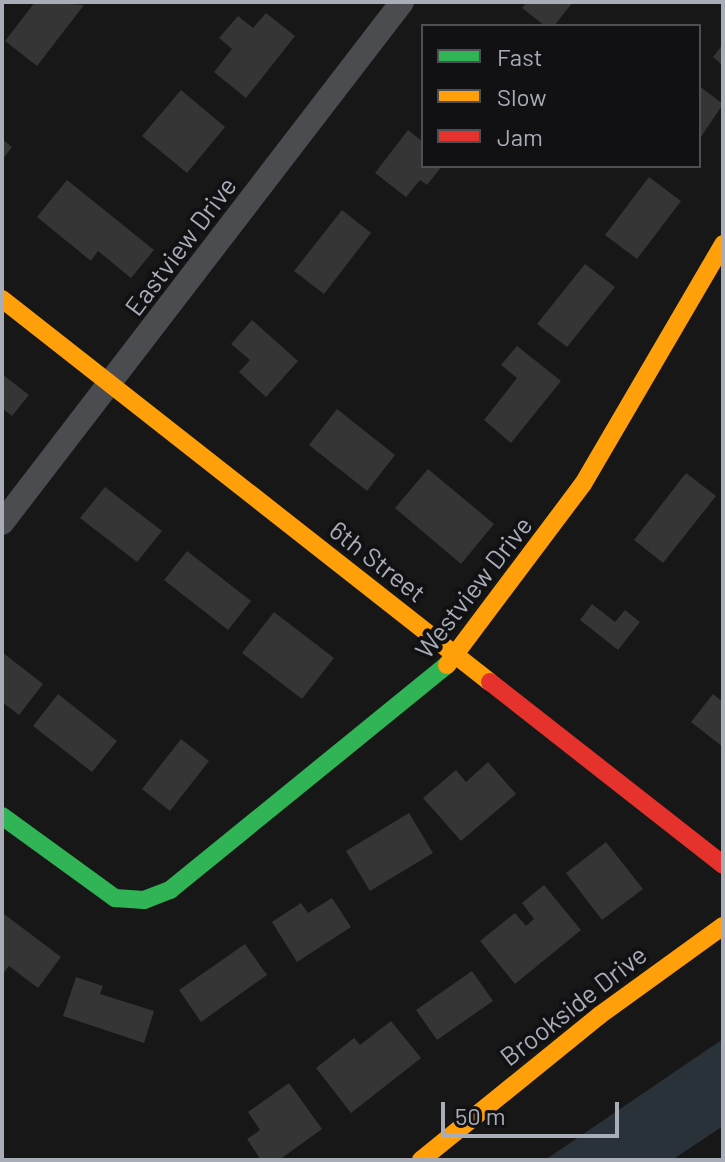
<!DOCTYPE html>
<style>
body{margin:0}
#map{position:relative;width:725px;height:1162px;overflow:hidden;background:#171717;font-family:Barlow,sans-serif}
div>[style]{position:absolute}
[style*='--x']{left:calc(var(--x)*1px);top:calc(var(--y)*1px);width:calc(var(--w)*1px);rotate:calc(var(--a)*1deg)}
.water>*{inset:0;background:#2a3239}
.building>*{inset:0;background:#353536}
.street>*{height:24px;margin:-12px;padding:0 12px;transform-origin:12px;border-radius:12px;background:#4b4c50}
.fast>*{height:18px;margin:-9px;padding:0 9px;transform-origin:9px;border-radius:9px;background:#30b455}
.slow>*{height:18px;margin:-9px;padding:0 9px;transform-origin:9px;border-radius:9px;background:#ff9f0a}
.jam>*{height:18px;margin:-9px;padding:0 9px;transform-origin:9px;border-radius:9px;background:#e5322d}
span{translate:-50% -50%;white-space:nowrap;text-align:center;line-height:1.15;-webkit-text-stroke:8px #111113;paint-order:stroke}
.street-label{font-size:26px;color:#a8adb8}
.frame{position:absolute;inset:0;border:4px solid #a8adb8;pointer-events:none}
.legend{position:absolute;left:421px;top:24px;width:280px;height:144px;box-sizing:border-box;background:#111113;border:2px solid #4d4f55;margin:0;padding:10px 14px;list-style:none;font-size:24px;color:#a8adb8}
.legend li{display:flex;align-items:center;gap:16px;height:40px}
.legend b{width:40px;border:2px solid #4d4f55}
.scale{position:absolute;left:441px;top:1102px;width:178px;height:36px;box-sizing:border-box;border:4px solid #a8adb8;border-top:0;padding-left:10px;font-size:24px;line-height:28px;white-space:nowrap;color:#a8adb8;-webkit-text-stroke:6px #111113;paint-order:stroke}
</style>
<div id="map">
<div class="water">
<div style="clip-path:polygon(723px 1039px,723px 1126px,672px 1160px,545px 1160px)"></div>
</div>
<div class="building">
<div style="clip-path:polygon(35px 2px,84px 5px,37px 66px,5px 41px)"></div>
<div style="clip-path:polygon(527px 2px,573px 2px,554px 26px,545px 26px,522px 8px)"></div>
<div style="clip-path:polygon(266px 13px,295px 36px,246px 98px,214px 72px,232px 49px,219px 38px,238px 16px,253px 28px)"></div>
<div style="clip-path:polygon(723px 44px,723px 66px,713px 57px)"></div>
<div style="clip-path:polygon(699px 86px,723px 104px,699px 140px)"></div>
<div style="clip-path:polygon(181px 90px,225px 127px,187px 173px,142px 136px)"></div>
<div style="clip-path:polygon(408px 130px,423px 142px,423px 166px,442px 166px,427px 185px,420px 180px,406px 197px,375px 173px)"></div>
<div style="clip-path:polygon(2px 139px,12px 147px,2px 160px)"></div>
<div style="clip-path:polygon(649px 177px,681px 201px,637px 259px,605px 235px)"></div>
<div style="clip-path:polygon(67px 180px,154px 250px,131px 278px,98px 251px,91px 261px,37px 217px)"></div>
<div style="clip-path:polygon(342px 210px,371px 233px,324px 294px,294px 271px)"></div>
<div style="clip-path:polygon(585px 264px,615px 287px,567px 347px,537px 324px)"></div>
<div style="clip-path:polygon(252px 320px,298px 361px,266px 397px,239px 372px,250px 360px,231px 344px)"></div>
<div style="clip-path:polygon(517px 346px,561px 381px,511px 443px,484px 420px,517px 378px,501px 365px)"></div>
<div style="clip-path:polygon(2px 374px,29px 395px,12px 416px,2px 408px)"></div>
<div style="clip-path:polygon(337px 409px,395px 455px,367px 491px,309px 445px)"></div>
<div style="clip-path:polygon(428px 469px,494px 524px,461px 564px,395px 508px)"></div>
<div style="clip-path:polygon(686px 473px,716px 496px,663px 563px,634px 540px)"></div>
<div style="clip-path:polygon(105px 487px,162px 531px,137px 562px,80px 518px)"></div>
<div style="clip-path:polygon(187px 551px,251px 601px,228px 630px,164px 580px)"></div>
<div style="clip-path:polygon(592px 604px,615px 622px,625px 610px,640px 622px,618px 650px,580px 620px)"></div>
<div style="clip-path:polygon(274px 612px,334px 658px,302px 699px,242px 653px)"></div>
<div style="clip-path:polygon(2px 652px,43px 684px,19px 715px,2px 702px)"></div>
<div style="clip-path:polygon(58px 694px,117px 741px,92px 772px,33px 726px)"></div>
<div style="clip-path:polygon(713px 694px,723px 702px,723px 747px,691px 722px)"></div>
<div style="clip-path:polygon(181px 739px,209px 761px,170px 811px,142px 789px)"></div>
<div style="clip-path:polygon(488px 762px,516px 794px,461px 841px,423px 798px,456px 770px,466px 782px)"></div>
<div style="clip-path:polygon(409px 813px,433px 853px,370px 891px,346px 851px)"></div>
<div style="clip-path:polygon(606px 842px,643px 889px,602px 920px,566px 873px)"></div>
<div style="clip-path:polygon(544px 885px,581px 930px,515px 984px,480px 941px,515px 913px,526px 926px,534px 919px,522px 903px)"></div>
<div style="clip-path:polygon(332px 898px,351px 927px,297px 962px,272px 922px,301px 903px,308px 913px)"></div>
<div style="clip-path:polygon(4px 914px,61px 957px,38px 988px,9px 966px,2px 975px)"></div>
<div style="clip-path:polygon(245px 944px,267px 975px,201px 1022px,179px 990px)"></div>
<div style="clip-path:polygon(472px 971px,493px 1001px,437px 1040px,416px 1010px)"></div>
<div style="clip-path:polygon(76px 977px,103px 986px,100px 994px,154px 1011px,144px 1043px,63px 1016px)"></div>
<div style="clip-path:polygon(391px 1021px,421px 1058px,351px 1113px,316px 1068px,354px 1038px,360px 1045px)"></div>
<div style="clip-path:polygon(289px 1083px,322px 1129px,279px 1160px,261px 1160px,247px 1139px,260px 1130px,248px 1112px)"></div>
</div>
<div class="street">
<div style="--x:2;--y:523;--w:657;--a:-52.48"></div>
</div>
<div class="fast">
<div style="--x:2;--y:816;--w:140;--a:36"></div>
<div style="--x:115;--y:898;--w:29;--a:4"></div>
<div style="--x:144;--y:900;--w:28;--a:-21"></div>
<div style="--x:170;--y:890;--w:357;--a:-39.1"></div>
</div>
<div class="slow">
<div style="--x:2;--y:299;--w:620;--a:38.13"></div>
<div style="--x:447;--y:665;--w:226;--a:-53.1"></div>
<div style="--x:583;--y:484;--w:278;--a:-59.7"></div>
<div style="--x:421;--y:1160;--w:230;--a:-39"></div>
<div style="--x:600;--y:1015;--w:152;--a:-35.9"></div>
</div>
<div class="jam">
<div style="--x:490;--y:682;--w:296;--a:38.1"></div>
</div>
<div class="street-label">
<span style="left:180px;top:246px;rotate:-53deg">Eastview Drive</span>
<span style="left:378px;top:561px;rotate:38deg">6th Street</span>
<span style="left:473px;top:587px;rotate:-52deg">Westview Drive</span>
<span style="left:573px;top:1005px;rotate:-38deg">Brookside Drive</span>
</div>
<div class="frame"></div>
<ul class="legend">
<li><b style="height:10px;background:#30b455"></b>Fast</li>
<li><b style="height:10px;background:#ff9f0a"></b>Slow</li>
<li><b style="height:10px;background:#e5322d"></b>Jam</li>
</ul>
<div class="scale">50 m</div>
</div>
